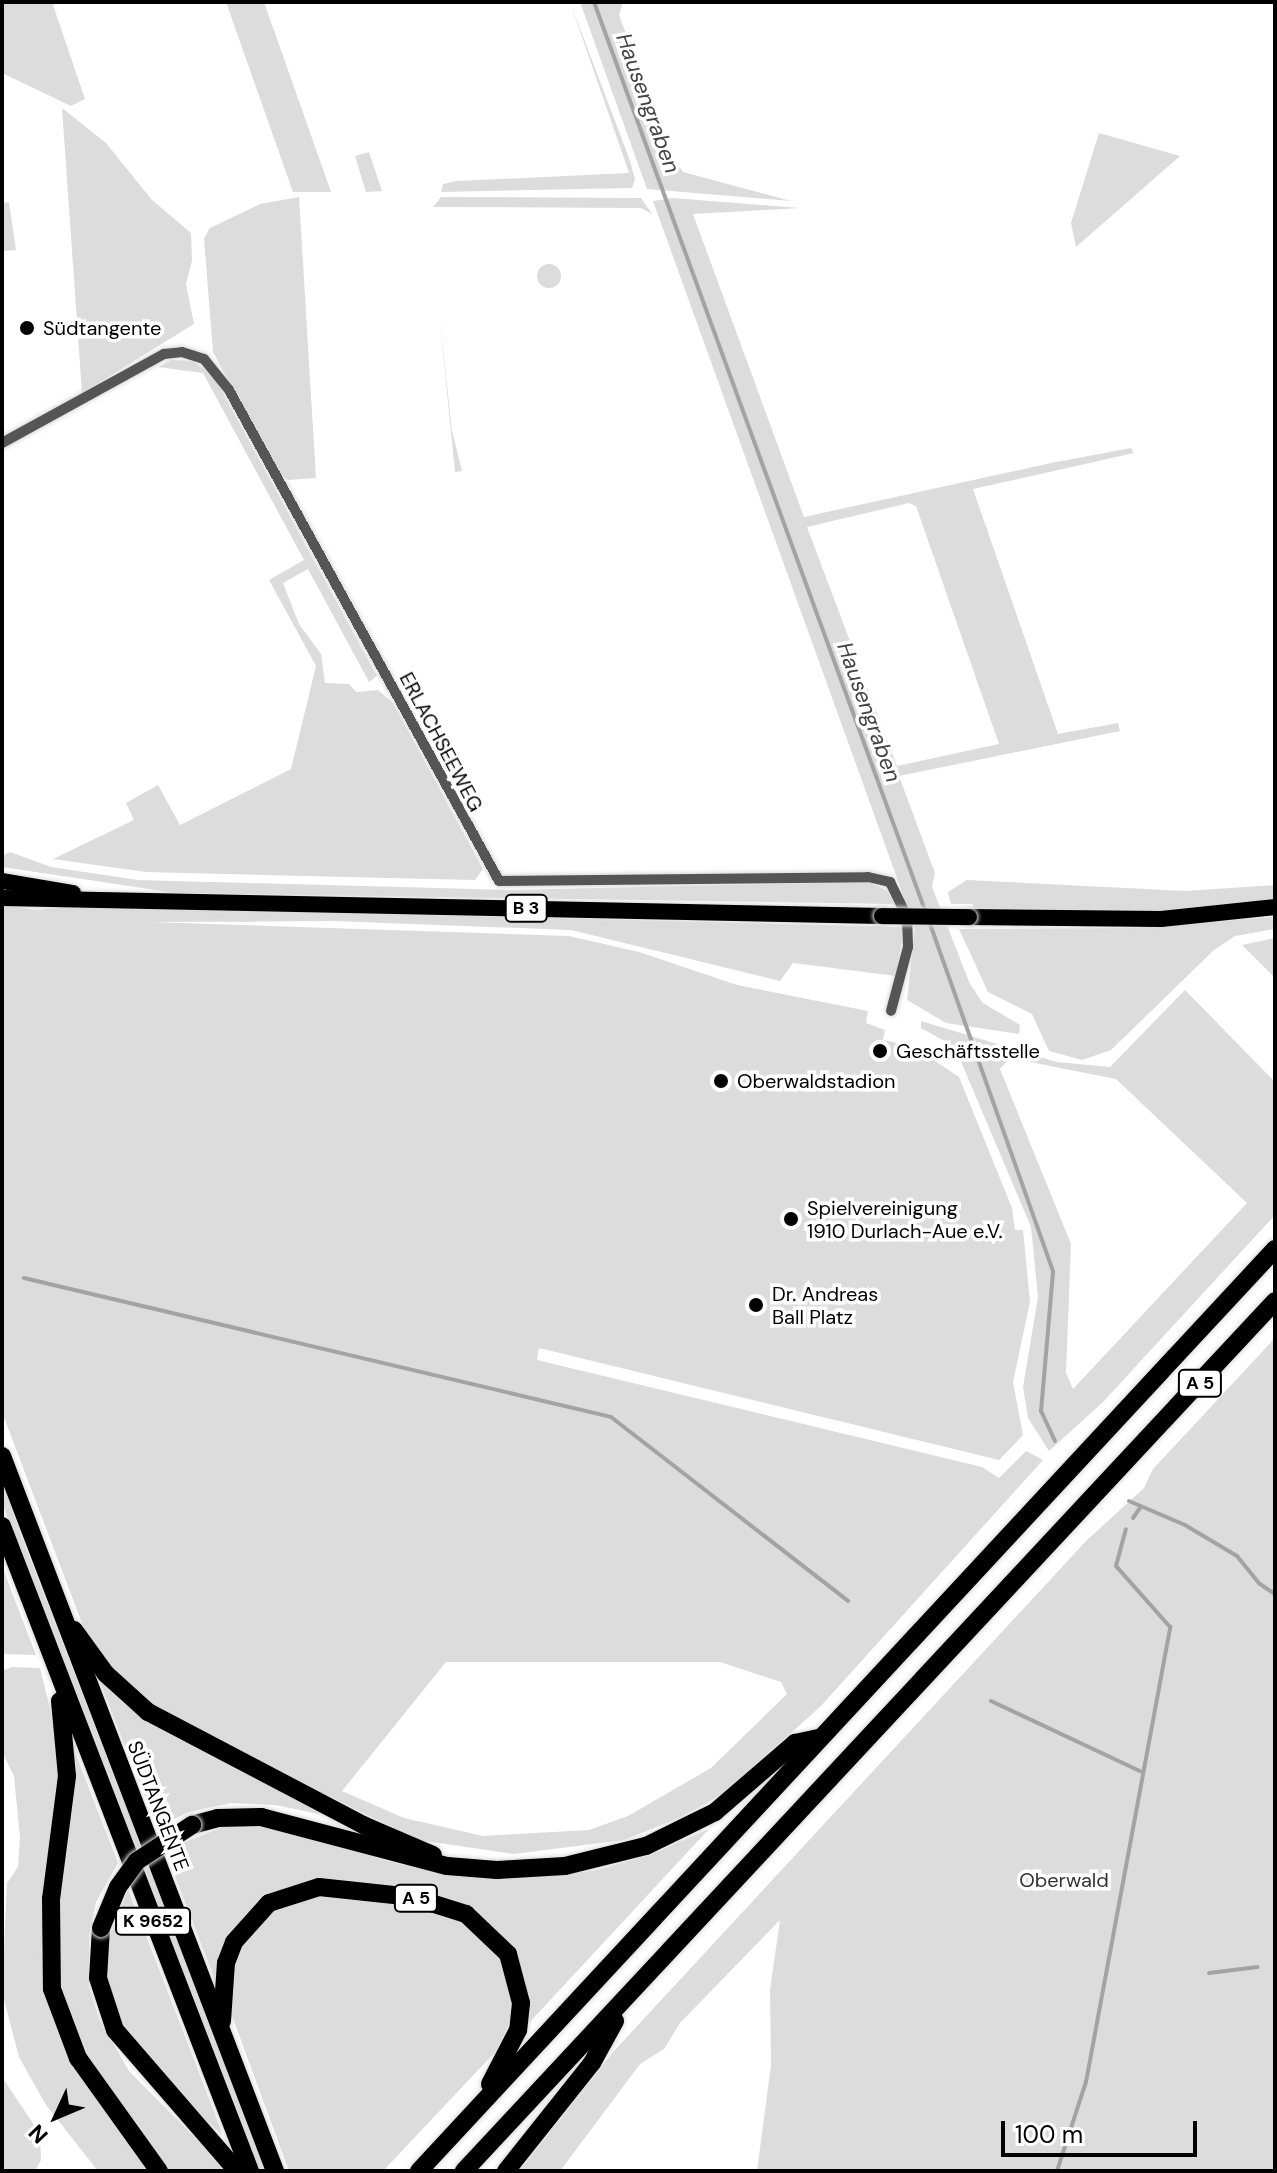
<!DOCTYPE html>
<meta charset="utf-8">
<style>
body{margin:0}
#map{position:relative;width:1277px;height:2173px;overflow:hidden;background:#fff;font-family:"DM Sans",sans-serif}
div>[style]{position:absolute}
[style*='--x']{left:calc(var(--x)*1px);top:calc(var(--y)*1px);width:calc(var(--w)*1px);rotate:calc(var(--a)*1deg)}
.green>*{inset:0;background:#dcdcdc}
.round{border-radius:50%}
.stream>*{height:4px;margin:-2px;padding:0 2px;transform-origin:2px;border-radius:2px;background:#a3a3a3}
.roads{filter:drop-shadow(0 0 2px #dbdbdb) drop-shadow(0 0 2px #dbdbdb)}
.street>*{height:10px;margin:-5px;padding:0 5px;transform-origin:5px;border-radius:5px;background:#555}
.primary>*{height:16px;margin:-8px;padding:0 8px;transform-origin:8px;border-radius:8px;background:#000}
.highway>*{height:18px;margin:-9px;padding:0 9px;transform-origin:9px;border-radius:9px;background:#000}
.bridges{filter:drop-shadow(0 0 2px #dbdbdb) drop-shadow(0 0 2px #dbdbdb)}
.primary-bridge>*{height:16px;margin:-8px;padding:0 8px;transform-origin:8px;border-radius:8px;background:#000}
.highway-bridge>*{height:18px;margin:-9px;padding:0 9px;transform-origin:9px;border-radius:9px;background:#000}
.dots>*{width:22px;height:22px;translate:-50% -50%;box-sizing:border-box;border:4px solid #fff;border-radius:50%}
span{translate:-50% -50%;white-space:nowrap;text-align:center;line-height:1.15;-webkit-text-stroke:7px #fff;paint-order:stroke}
.shield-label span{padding:2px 6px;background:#fff;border:2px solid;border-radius:6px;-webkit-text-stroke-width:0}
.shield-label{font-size:18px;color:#000;font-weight:700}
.poi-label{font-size:20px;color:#000}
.left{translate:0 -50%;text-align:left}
.street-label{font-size:20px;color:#000}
.park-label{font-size:20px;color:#333}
.water-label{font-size:22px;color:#444;font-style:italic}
.frame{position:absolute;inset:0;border:4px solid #000;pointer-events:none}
.north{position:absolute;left:16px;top:2077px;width:80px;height:80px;-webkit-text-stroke:6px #fff;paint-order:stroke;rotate:226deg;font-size:22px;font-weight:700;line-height:32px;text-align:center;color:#000}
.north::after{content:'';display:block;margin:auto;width:28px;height:36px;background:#000;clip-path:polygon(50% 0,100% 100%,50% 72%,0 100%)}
.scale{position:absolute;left:1001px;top:2121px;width:196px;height:36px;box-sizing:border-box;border:4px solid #000;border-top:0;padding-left:10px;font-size:24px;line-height:28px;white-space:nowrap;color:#000;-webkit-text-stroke:6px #fff;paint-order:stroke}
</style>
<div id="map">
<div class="green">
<div style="clip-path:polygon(2px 2px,52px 2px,85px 99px,71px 106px,2px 73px)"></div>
<div style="clip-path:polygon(226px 2px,264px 2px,331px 192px,293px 192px)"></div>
<div style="clip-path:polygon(570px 2px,629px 158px,635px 179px,632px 188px,441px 192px,443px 184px,457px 181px,629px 173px)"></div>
<div style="clip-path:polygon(580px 2px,623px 2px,619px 15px,672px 157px,683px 172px,791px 201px,647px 189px)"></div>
<div style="clip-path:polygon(62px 108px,106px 143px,152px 200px,191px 233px,192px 261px,186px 284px,194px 324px,82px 393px)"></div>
<div style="clip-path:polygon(1099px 133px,1180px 156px,1076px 247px,1071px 223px)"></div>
<div style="clip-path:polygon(369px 152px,382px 191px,366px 192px,355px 156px)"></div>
<div style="clip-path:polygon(299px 197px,316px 478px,288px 480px,278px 472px,213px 352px,204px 238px,210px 228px,260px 204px)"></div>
<div style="clip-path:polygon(441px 197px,641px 198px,652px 214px,641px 208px,433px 207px)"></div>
<div style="clip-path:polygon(evenodd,673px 198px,800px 208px,693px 214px,804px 517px,1051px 463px,1131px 448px,1134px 453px,973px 489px,1058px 734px,1118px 723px,1120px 731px,899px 776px,935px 873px,932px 887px,970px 984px,983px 1003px,1020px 1025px,1019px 1034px,946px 1023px,907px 1000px,915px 928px,653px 201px,673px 198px,909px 503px,916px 506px,999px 744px,897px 766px,807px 527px,909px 503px)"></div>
<div style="clip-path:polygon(9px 202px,16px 250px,2px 251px,2px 203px)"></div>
<div class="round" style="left:537px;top:264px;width:24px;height:24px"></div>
<div style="clip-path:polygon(439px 312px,452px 431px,462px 471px,455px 472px)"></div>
<div style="clip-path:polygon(171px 360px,192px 361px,213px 375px,377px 676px,369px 682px,308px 569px,283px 583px,299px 624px,321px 654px,325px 683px,349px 684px,356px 692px,378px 690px,393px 703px,483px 869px,475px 880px,146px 872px,53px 859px,134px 820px,126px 803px,158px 785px,180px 825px,291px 769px,316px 666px,269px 580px,304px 560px,203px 373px,158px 367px)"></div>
<div style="clip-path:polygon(10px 852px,51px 867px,138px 880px,511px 890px,870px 882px,887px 891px,895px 904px,176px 893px,2px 867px,2px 856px)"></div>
<div style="clip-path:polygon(967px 880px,1185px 891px,1275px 885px,1275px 900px,1146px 912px,974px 910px,973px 904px,951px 904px,948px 892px)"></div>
<div style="clip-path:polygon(evenodd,2px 904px,35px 910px,73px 906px,904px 927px,896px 976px,793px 963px,780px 981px,571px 930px,333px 921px,150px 922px,569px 936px,639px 952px,737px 985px,868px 1011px,866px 1023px,885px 1030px,883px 1040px,913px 1046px,959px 1077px,1012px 1208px,1015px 1230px,1023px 1230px,1030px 1302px,1013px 1382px,1023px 1435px,999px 1460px,539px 1348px,537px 1360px,982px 1467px,999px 1478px,1026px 1451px,1043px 1460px,820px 1707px,721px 1795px,679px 1818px,624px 1840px,514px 1854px,419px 1840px,179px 1723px,130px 1691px,86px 1634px,2px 1412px,2px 904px,446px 1662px,720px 1662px,781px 1682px,787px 1694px,711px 1768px,628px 1816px,589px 1830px,483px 1836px,404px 1818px,342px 1791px,446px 1662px)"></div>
<div style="clip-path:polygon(1275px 917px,1275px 929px,1235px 936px,1214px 950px,1111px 1050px,1082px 1060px,1049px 1051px,1032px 1014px,988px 992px,959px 929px,1135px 928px)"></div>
<div style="clip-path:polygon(1275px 938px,1275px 978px,1242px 945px)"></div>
<div style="clip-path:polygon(evenodd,1185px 990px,1275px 1082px,1275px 1215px,1103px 1402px,1049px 1451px,1028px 1418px,1023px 1387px,1038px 1297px,1031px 1227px,962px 1064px,948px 1043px,921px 1028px,921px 1021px,1057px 1062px,1110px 1067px,1185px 990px,1010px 1058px,1116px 1079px,1247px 1203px,1073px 1389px,1066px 1373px,1071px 1244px,1000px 1069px,1010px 1058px)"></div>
<div style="clip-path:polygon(1275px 1338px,1275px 2171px,757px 2171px,771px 2065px,770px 1990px,780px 1920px,680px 2023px,664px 2049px,640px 2064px,560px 2171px,519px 2171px,614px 2051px,1086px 1541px,1144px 1488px,1153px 1469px)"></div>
<div style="clip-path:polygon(2px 1482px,25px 1546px,267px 2171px,259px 2171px,25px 1566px,2px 1503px)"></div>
<div style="clip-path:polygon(2px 1565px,11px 1590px,36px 1655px,2px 1654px)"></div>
<div style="clip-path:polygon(12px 1667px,40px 1668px,61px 1753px,41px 1951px,50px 2010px,71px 2060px,151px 2171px,98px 2171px,46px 2105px,19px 2057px,2px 1992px,7px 1883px,18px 1867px,20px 1838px,14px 1776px,2px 1752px,2px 1671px)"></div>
<div style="clip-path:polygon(96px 1672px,334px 1817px,275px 1805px,231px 1803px,189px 1812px,157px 1827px)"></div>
<div style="clip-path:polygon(73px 1747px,118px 1863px,96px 1902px,89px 1934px,89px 1986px,99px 2019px,129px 2071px,228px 2171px,165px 2171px,138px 2124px,93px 2073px,60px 2008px,58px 1881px,73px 1804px)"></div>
<div style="clip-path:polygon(231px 1824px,273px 1826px,398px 1864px,494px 1879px,593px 1871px,650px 1855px,709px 1829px,528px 2024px,528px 1998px,474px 1910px,279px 1891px,215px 1980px,165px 1850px)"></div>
<div style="clip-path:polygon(128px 1889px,220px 2127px,222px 2135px,140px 2058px,110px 2004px,106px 1947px)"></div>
<div style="clip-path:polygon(313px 1894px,430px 1908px,463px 1920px,500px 1958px,511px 1998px,510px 2021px,497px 2050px,383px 2171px,289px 2171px,231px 2013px,230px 1975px,244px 1937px,278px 1906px)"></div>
<div style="clip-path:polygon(2px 2077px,40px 2134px,41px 2160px,35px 2171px,2px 2170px)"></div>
</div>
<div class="stream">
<div style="--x:594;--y:2;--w:970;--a:69.98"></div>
<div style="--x:929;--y:921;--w:372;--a:70.5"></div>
<div style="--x:1053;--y:1272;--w:140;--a:94.9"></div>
<div style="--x:1041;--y:1411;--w:33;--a:65"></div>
<div style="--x:24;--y:1278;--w:603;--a:13.32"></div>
<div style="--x:611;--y:1417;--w:300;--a:37.8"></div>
<div style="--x:1129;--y:1501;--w:61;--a:23.2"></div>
<div style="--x:1185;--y:1525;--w:61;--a:30.8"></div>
<div style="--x:1237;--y:1556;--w:36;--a:51"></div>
<div style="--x:1260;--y:1584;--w:18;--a:34"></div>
<div style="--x:1133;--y:1518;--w:12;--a:-55"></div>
<div style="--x:991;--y:1701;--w:165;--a:25.2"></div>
<div style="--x:1209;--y:1973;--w:49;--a:-7"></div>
<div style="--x:1057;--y:2171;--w:94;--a:-72"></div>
<div style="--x:1086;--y:2082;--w:463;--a:-79.5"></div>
<div style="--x:1170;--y:1627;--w:81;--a:-131.5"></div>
<div style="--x:1116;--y:1566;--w:38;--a:-75"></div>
</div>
<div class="roads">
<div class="street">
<div style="--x:2;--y:443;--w:185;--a:-28.8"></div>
<div style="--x:164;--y:354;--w:18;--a:-6"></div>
<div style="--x:182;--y:352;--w:23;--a:18"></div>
<div style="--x:204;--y:359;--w:40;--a:51"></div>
<div style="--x:229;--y:390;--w:560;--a:61.19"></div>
<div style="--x:499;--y:881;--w:369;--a:-0.6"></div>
<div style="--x:868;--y:877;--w:23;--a:13"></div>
<div style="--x:890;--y:882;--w:39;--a:64"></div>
<div style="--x:907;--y:917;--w:30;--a:88"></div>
<div style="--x:908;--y:947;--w:66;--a:104.9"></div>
</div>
<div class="primary">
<div style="--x:2;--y:881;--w:72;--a:9.6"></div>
<div style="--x:2;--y:898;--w:880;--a:1.17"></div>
<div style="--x:969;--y:917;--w:192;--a:0.6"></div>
<div style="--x:1161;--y:919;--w:115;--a:-6"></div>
</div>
<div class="highway">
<div style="--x:2;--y:1456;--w:765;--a:69.1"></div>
<div style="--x:2;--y:1526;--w:691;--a:68.97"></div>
<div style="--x:74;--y:1630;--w:54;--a:54"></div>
<div style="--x:106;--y:1674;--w:57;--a:42.1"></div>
<div style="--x:148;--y:1712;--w:243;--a:27.7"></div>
<div style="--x:363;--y:1825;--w:76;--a:23.2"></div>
<div style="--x:60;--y:1701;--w:75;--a:84.7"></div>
<div style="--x:67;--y:1776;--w:124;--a:97.4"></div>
<div style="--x:51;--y:1899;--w:90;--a:89.4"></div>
<div style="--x:52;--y:1989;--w:74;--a:69.4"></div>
<div style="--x:78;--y:2058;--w:139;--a:54.4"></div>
<div style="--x:192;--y:1825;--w:27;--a:-15"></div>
<div style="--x:218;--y:1818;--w:43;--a:-1.3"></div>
<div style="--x:261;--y:1817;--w:192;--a:14.8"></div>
<div style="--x:447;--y:1866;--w:50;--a:4.6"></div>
<div style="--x:497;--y:1870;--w:68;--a:-3.4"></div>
<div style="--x:565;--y:1866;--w:83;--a:-13.9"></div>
<div style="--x:646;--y:1846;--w:77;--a:-26.2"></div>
<div style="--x:715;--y:1812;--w:106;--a:-40.8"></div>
<div style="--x:795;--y:1743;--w:25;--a:-12"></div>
<div style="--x:101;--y:1928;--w:50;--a:93.4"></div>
<div style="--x:98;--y:1978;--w:55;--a:71.9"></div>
<div style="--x:115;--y:2030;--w:186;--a:49.1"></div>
<div style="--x:222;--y:2021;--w:58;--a:-86.1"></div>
<div style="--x:226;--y:1963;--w:22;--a:-69"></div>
<div style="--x:234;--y:1942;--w:52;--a:-48.1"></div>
<div style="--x:269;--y:1903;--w:52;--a:-17.7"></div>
<div style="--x:319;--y:1887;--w:94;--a:6.1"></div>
<div style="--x:412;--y:1897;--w:57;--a:17.5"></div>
<div style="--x:466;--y:1914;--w:58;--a:43.6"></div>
<div style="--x:508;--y:1954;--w:51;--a:75.1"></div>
<div style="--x:521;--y:2003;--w:27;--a:96"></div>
<div style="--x:518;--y:2030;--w:61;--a:117.4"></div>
<div style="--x:419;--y:2171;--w:1258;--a:-47.13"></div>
<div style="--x:464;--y:2171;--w:1189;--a:-47.01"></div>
<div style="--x:506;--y:2171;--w:138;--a:-51.5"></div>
<div style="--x:592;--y:2063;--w:48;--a:-61.3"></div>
</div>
</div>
<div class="bridges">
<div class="primary-bridge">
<div style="--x:882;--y:916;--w:87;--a:0.7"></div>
</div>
<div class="highway-bridge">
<div style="--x:101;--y:1928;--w:44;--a:-67.5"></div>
<div style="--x:118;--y:1887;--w:32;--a:-54"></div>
<div style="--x:137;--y:1861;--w:66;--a:-33.2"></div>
</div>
</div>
<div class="dots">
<div style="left:27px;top:328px;background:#000"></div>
<div style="left:880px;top:1051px;background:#000"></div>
<div style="left:721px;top:1081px;background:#000"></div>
<div style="left:791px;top:1219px;background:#000"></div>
<div style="left:756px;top:1305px;background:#000"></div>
</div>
<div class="shield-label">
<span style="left:526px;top:908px">B 3</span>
<span style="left:1200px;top:1383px">A 5</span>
<span style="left:416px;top:1898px">A 5</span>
<span style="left:153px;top:1921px">K 9652</span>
</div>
<div class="poi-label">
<span class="left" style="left:43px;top:328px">Südtangente</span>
<span class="left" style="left:896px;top:1051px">Geschäftsstelle</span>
<span class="left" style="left:737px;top:1081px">Oberwaldstadion</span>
<span class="left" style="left:807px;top:1220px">Spielvereinigung<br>1910 Durlach-Aue e.V.</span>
<span class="left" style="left:772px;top:1306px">Dr. Andreas<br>Ball Platz</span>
</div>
<div class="street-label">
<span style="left:441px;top:742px;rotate:62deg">ERLACHSEEWEG</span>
<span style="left:158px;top:1806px;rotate:69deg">SÜDTANGENTE</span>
</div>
<div class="park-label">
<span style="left:1064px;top:1880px">Oberwald</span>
</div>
<div class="water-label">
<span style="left:648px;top:103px;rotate:70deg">Hausengraben</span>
<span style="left:869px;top:712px;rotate:70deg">Hausengraben</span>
</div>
<div class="frame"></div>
<div class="north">N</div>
<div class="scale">100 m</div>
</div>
